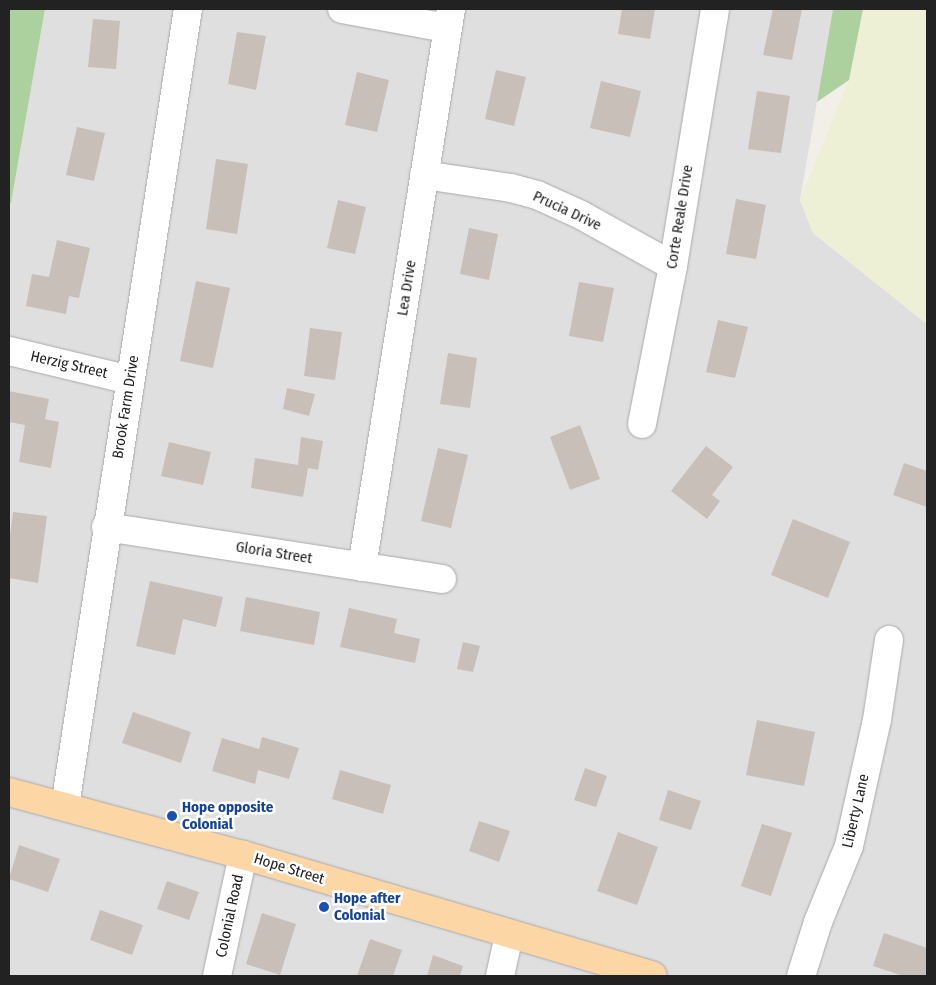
<!DOCTYPE html>
<style>
body{margin:0}
#map{position:relative;width:936px;height:985px;overflow:hidden;background:#f2efe9;font-family:"Fira Sans Condensed",sans-serif}
div>[style]{position:absolute}
[style*='--x']{left:calc(var(--x)*1px);top:calc(var(--y)*1px);width:calc(var(--w)*1px);rotate:calc(var(--a)*1deg)}
.residential>*{inset:0;background:#e0dfdf}
.farmland>*{inset:0;background:#eef0d5}
.forest>*{inset:0;background:#add19e}
.building>*{inset:0;background:#c7bfb8}
.roads{filter:drop-shadow(0 0 1px #a9a9a9) drop-shadow(0 0 1px #a9a9a9)}
.street>*{height:28px;margin:-14px;padding:0 14px;transform-origin:14px;border-radius:14px;background:#fff}
.primary>*{height:28px;margin:-14px;padding:0 14px;transform-origin:14px;border-radius:14px;background:#fcd6a4}
.dots>*{width:14px;height:14px;translate:-50% -50%;box-sizing:border-box;border:2px solid #fff;border-radius:50%}
span{translate:-50% -50%;white-space:nowrap;text-align:center;line-height:1.15;-webkit-text-stroke:5px #fff;paint-order:stroke}
.street-label{font-size:15px;color:#222}
.transit-label{font-size:15px;color:#164399;font-weight:700}
.left{translate:0 -50%;text-align:left}
.frame{position:absolute;inset:0;border:10px solid #222;pointer-events:none}
</style>
<div id="map">
<div class="residential">
<div style="clip-path:polygon(45px 9px,833px 9px,800px 200px,813px 233px,927px 324px,927px 976px,9px 976px,9px 203px,11px 203px)"></div>
</div>
<div class="farmland">
<div style="clip-path:polygon(863px 9px,927px 9px,927px 324px,813px 233px,800px 200px,849px 80px)"></div>
</div>
<div class="forest">
<div style="clip-path:polygon(9px 9px,45px 9px,11px 203px,9px 203px)"></div>
<div style="clip-path:polygon(833px 9px,863px 9px,849px 80px,817px 102px)"></div>
</div>
<div class="building">
<div style="clip-path:polygon(622px 9px,655px 9px,650px 39px,618px 34px)"></div>
<div style="clip-path:polygon(773px 9px,802px 9px,792px 60px,763px 55px)"></div>
<div style="clip-path:polygon(93px 19px,120px 21px,116px 69px,88px 67px)"></div>
<div style="clip-path:polygon(237px 32px,266px 36px,256px 90px,228px 84px)"></div>
<div style="clip-path:polygon(496px 70px,526px 77px,514px 126px,485px 119px)"></div>
<div style="clip-path:polygon(357px 72px,389px 80px,377px 132px,345px 125px)"></div>
<div style="clip-path:polygon(601px 81px,641px 91px,630px 137px,590px 128px)"></div>
<div style="clip-path:polygon(757px 91px,790px 96px,781px 153px,748px 149px)"></div>
<div style="clip-path:polygon(77px 127px,105px 133px,94px 181px,66px 175px)"></div>
<div style="clip-path:polygon(216px 159px,248px 164px,237px 234px,206px 229px)"></div>
<div style="clip-path:polygon(736px 199px,766px 205px,756px 259px,726px 254px)"></div>
<div style="clip-path:polygon(338px 200px,366px 207px,355px 254px,327px 248px)"></div>
<div style="clip-path:polygon(469px 228px,498px 234px,489px 280px,460px 274px)"></div>
<div style="clip-path:polygon(57px 240px,90px 248px,79px 298px,69px 296px,66px 314px,26px 306px,32px 274px,49px 277px)"></div>
<div style="clip-path:polygon(196px 281px,230px 288px,213px 368px,180px 361px)"></div>
<div style="clip-path:polygon(579px 282px,614px 288px,603px 342px,569px 336px)"></div>
<div style="clip-path:polygon(718px 320px,748px 327px,735px 378px,706px 372px)"></div>
<div style="clip-path:polygon(310px 328px,342px 332px,335px 380px,304px 376px)"></div>
<div style="clip-path:polygon(448px 353px,477px 358px,470px 408px,440px 404px)"></div>
<div style="clip-path:polygon(287px 388px,315px 394px,309px 416px,283px 409px)"></div>
<div style="clip-path:polygon(9px 391px,49px 399px,45px 419px,59px 422px,51px 468px,19px 462px,25px 425px,9px 422px)"></div>
<div style="clip-path:polygon(580px 425px,600px 479px,570px 490px,550px 437px)"></div>
<div style="clip-path:polygon(301px 437px,323px 441px,318px 470px,308px 468px,303px 497px,251px 488px,255px 458px,298px 465px)"></div>
<div style="clip-path:polygon(169px 442px,211px 452px,203px 485px,161px 476px)"></div>
<div style="clip-path:polygon(706px 446px,733px 467px,712px 495px,720px 501px,707px 519px,671px 491px)"></div>
<div style="clip-path:polygon(438px 448px,468px 455px,451px 528px,421px 521px)"></div>
<div style="clip-path:polygon(904px 463px,927px 471px,927px 507px,893px 495px)"></div>
<div style="clip-path:polygon(13px 512px,47px 516px,38px 583px,9px 578px,9px 544px)"></div>
<div style="clip-path:polygon(793px 519px,850px 542px,828px 598px,771px 575px)"></div>
<div style="clip-path:polygon(150px 581px,223px 597px,216px 627px,183px 619px,175px 655px,136px 646px)"></div>
<div style="clip-path:polygon(246px 597px,320px 612px,314px 645px,240px 631px)"></div>
<div style="clip-path:polygon(349px 608px,397px 619px,394px 633px,420px 639px,415px 663px,340px 647px)"></div>
<div style="clip-path:polygon(463px 642px,480px 646px,473px 672px,457px 669px)"></div>
<div style="clip-path:polygon(133px 712px,191px 732px,181px 763px,122px 743px)"></div>
<div style="clip-path:polygon(757px 720px,815px 732px,804px 786px,746px 775px)"></div>
<div style="clip-path:polygon(262px 737px,299px 748px,289px 779px,258px 770px,255px 784px,212px 771px,222px 738px,259px 749px)"></div>
<div style="clip-path:polygon(585px 768px,607px 776px,596px 807px,574px 800px)"></div>
<div style="clip-path:polygon(340px 770px,391px 785px,383px 814px,332px 799px)"></div>
<div style="clip-path:polygon(668px 790px,701px 801px,691px 830px,659px 820px)"></div>
<div style="clip-path:polygon(479px 821px,510px 831px,499px 862px,469px 851px)"></div>
<div style="clip-path:polygon(762px 824px,792px 833px,771px 896px,741px 886px)"></div>
<div style="clip-path:polygon(618px 832px,658px 847px,637px 905px,597px 891px)"></div>
<div style="clip-path:polygon(19px 845px,60px 859px,48px 892px,9px 879px)"></div>
<div style="clip-path:polygon(167px 881px,199px 892px,189px 920px,157px 909px)"></div>
<div style="clip-path:polygon(100px 910px,143px 925px,132px 955px,90px 940px)"></div>
<div style="clip-path:polygon(262px 913px,296px 924px,280px 975px,246px 964px)"></div>
<div style="clip-path:polygon(884px 933px,927px 948px,927px 976px,903px 976px,873px 966px)"></div>
<div style="clip-path:polygon(370px 939px,402px 950px,393px 976px,357px 976px)"></div>
<div style="clip-path:polygon(433px 955px,463px 966px,460px 976px,427px 976px)"></div>
</div>
<div class="roads">
<div class="street">
<div style="--x:342;--y:9;--w:107;--a:10.3"></div>
<div style="--x:424;--y:175;--w:88;--a:8.5"></div>
<div style="--x:511;--y:188;--w:27;--a:15"></div>
<div style="--x:537;--y:195;--w:48;--a:24.4"></div>
<div style="--x:581;--y:215;--w:105;--a:29"></div>
<div style="--x:9;--y:351;--w:124;--a:13.5"></div>
<div style="--x:642;--y:424;--w:161;--a:-78.9"></div>
<div style="--x:673;--y:266;--w:260;--a:-80.7"></div>
<div style="--x:106;--y:527;--w:340;--a:8.8"></div>
<div style="--x:362;--y:567;--w:565;--a:-80.94"></div>
<div style="--x:65;--y:806;--w:806;--a:-81.23"></div>
<div style="--x:217;--y:976;--w:124;--a:-77.9"></div>
<div style="--x:500;--y:976;--w:42;--a:-77.6"></div>
<div style="--x:801;--y:976;--w:57;--a:-72.5"></div>
<div style="--x:818;--y:922;--w:82;--a:-67.8"></div>
<div style="--x:849;--y:846;--w:129;--a:-77.5"></div>
<div style="--x:877;--y:720;--w:81;--a:-81.5"></div>
</div>
<div class="primary">
<div style="--x:9;--y:792;--w:242;--a:15.1"></div>
<div style="--x:243;--y:855;--w:427;--a:16.4"></div>
</div>
</div>
<div class="dots">
<div style="left:172px;top:816px;background:#1a4fb4"></div>
<div style="left:324px;top:907px;background:#1a4fb4"></div>
</div>
<div class="street-label">
<span style="left:567px;top:211px;rotate:25deg">Prucia Drive</span>
<span style="left:680px;top:217px;rotate:-81deg">Corte Reale Drive</span>
<span style="left:407px;top:288px;rotate:-81deg">Lea Drive</span>
<span style="left:69px;top:365px;rotate:13deg">Herzig Street</span>
<span style="left:126px;top:407px;rotate:-81deg">Brook Farm Drive</span>
<span style="left:274px;top:553px;rotate:9deg">Gloria Street</span>
<span style="left:856px;top:811px;rotate:-77deg">Liberty Lane</span>
<span style="left:289px;top:869px;rotate:17deg">Hope Street</span>
<span style="left:230px;top:916px;rotate:-78deg">Colonial Road</span>
</div>
<div class="transit-label">
<span class="left" style="left:182px;top:816px">Hope opposite<br>Colonial</span>
<span class="left" style="left:334px;top:907px">Hope after<br>Colonial</span>
</div>
<div class="frame"></div>
</div>
